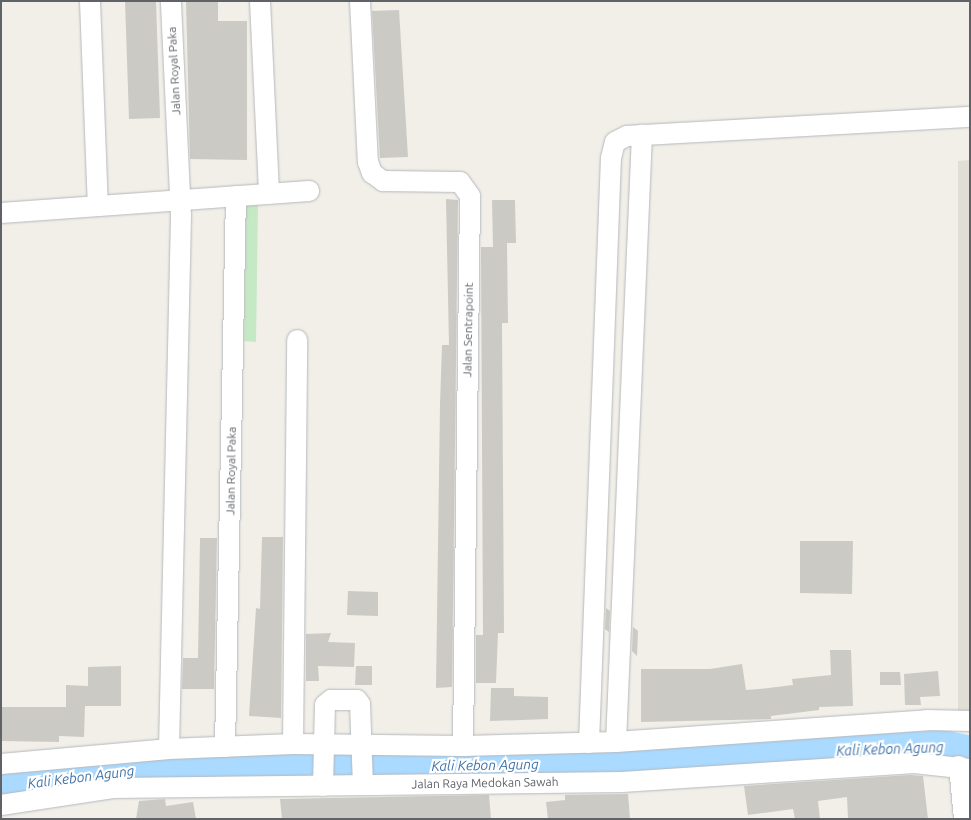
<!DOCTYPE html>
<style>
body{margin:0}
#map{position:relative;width:971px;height:820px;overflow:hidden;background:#f1efe8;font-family:Ubuntu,sans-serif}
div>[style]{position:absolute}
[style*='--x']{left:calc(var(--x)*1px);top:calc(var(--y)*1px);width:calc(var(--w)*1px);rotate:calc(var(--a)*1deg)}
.education>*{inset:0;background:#e1ded6}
.green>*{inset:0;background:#c5e8c5}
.river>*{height:31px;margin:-15.5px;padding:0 15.5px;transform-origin:15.5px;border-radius:15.5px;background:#aadaff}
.building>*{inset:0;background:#cccac5}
.roads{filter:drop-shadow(0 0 1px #b5b8bc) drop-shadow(0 0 1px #b5b8bc)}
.minor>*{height:20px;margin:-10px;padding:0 10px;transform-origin:10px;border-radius:10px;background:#fff}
span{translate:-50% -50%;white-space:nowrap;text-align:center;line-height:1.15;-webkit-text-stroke:4.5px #fff;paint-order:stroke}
.street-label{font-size:12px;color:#5f6368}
.water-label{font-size:14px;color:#4174aa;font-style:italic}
.frame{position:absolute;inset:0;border:2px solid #5f6368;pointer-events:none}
</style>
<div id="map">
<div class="education">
<div style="clip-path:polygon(970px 160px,970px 713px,958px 712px,958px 161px)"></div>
</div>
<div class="green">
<div style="clip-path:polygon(246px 203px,258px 203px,256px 342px,244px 341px)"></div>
</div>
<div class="river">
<div style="--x:1;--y:787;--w:130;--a:-7.9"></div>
<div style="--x:130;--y:769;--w:510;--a:-0.67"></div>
<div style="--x:640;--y:763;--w:303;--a:-3.4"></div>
<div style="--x:942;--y:745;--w:29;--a:12"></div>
</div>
<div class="building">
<div style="clip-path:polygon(125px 1px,156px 1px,160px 118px,129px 119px)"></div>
<div style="clip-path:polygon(186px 1px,218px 1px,218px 21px,247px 21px,247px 160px,190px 159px)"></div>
<div style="clip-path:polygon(399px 10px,408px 157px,380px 158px,372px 11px)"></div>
<div style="clip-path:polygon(446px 199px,458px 200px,452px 687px,436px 688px,440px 404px,442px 345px,449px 345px)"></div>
<div style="clip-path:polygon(492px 200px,515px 200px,516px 243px,507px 243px,508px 323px,502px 323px,504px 633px,498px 633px,496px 683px,476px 683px,476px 635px,483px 635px,481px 247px,493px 247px)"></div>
<div style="clip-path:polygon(262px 537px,283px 537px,281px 718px,249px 716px,256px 608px,260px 609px)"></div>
<div style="clip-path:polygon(200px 538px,217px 538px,214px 689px,182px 689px,183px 658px,198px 658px)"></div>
<div style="clip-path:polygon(800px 541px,853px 541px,852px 594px,800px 593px)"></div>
<div style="clip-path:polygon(348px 591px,378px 592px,378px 616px,347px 615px)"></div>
<div style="clip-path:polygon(606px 608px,610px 611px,609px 632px,605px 629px)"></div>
<div style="clip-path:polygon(633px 627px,638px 631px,637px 656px,632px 651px)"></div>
<div style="clip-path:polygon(331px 633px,328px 642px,355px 643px,354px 667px,318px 666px,319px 681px,306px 681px,306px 634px)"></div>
<div style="clip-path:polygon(830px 650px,851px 650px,853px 706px,819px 707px,819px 710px,771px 716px,771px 719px,641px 722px,641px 669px,710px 669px,742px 664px,746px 690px,759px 689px,793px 685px,792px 679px,831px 675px)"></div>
<div style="clip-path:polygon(121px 666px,121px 706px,85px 706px,84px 737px,59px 736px,59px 742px,1px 741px,1px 707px,66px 707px,66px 685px,88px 686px,88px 667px)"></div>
<div style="clip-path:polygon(356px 666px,372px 666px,372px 685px,355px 685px)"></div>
<div style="clip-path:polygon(938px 671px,940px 696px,920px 697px,921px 705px,905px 705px,904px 674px)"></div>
<div style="clip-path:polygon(880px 672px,900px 672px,901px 685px,880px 685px)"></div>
<div style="clip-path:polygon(491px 688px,514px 688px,514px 696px,548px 697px,548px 719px,490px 721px)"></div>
<div style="clip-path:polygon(910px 775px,923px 776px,928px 819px,848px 819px,847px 797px,818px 801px,820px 819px,795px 819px,793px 809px,748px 815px,744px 786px)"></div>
<div style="clip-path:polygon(628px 794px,630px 819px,548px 819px,546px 802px,565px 800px,565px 795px)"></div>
<div style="clip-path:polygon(489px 795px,491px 819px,282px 819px,280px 799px)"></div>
<div style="clip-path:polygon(165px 799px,166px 806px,193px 802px,196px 819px,136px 819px,139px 801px)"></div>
</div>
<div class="roads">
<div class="minor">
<div style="--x:90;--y:1;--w:205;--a:87.8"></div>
<div style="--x:260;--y:1;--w:193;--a:87.3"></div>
<div style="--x:360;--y:1;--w:161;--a:87.2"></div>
<div style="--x:368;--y:162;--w:12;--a:70"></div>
<div style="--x:372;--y:173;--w:14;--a:36"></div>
<div style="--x:383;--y:181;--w:77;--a:0.7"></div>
<div style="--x:460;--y:182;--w:17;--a:54"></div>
<div style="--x:470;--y:196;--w:550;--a:90.73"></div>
<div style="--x:1;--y:213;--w:309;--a:-4.1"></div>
<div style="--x:616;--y:742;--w:608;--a:-87.55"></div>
<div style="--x:589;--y:743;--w:585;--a:-87.85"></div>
<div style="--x:611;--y:158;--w:16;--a:-76"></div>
<div style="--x:615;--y:142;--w:13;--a:-27"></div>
<div style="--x:627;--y:136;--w:344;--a:-3.2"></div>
<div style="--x:293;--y:744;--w:404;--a:-89.4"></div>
<div style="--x:225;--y:747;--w:551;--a:-88.86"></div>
<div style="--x:169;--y:749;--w:533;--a:-88.71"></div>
<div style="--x:181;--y:216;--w:215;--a:-92.7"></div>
<div style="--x:1;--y:764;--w:169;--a:-5.1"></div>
<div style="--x:169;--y:749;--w:124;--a:-2.3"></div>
<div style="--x:293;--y:744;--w:170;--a:0.7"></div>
<div style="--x:463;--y:746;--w:153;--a:-1.5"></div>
<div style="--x:616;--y:742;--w:312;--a:-4"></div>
<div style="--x:927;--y:720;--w:43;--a:1.3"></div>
<div style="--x:959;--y:766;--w:53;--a:84.6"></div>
<div style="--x:323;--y:786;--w:81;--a:-88.6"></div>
<div style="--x:325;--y:705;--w:8;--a:-40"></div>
<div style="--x:331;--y:700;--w:26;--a:0"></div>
<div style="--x:357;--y:700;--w:5;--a:53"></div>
<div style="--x:360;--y:704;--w:80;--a:87.9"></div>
<div style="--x:1;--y:805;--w:113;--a:-8.6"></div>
<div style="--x:113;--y:788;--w:509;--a:-0.68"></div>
<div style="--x:622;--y:782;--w:293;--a:-3.7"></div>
<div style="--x:914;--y:763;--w:56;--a:6.1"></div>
</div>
</div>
<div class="street-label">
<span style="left:174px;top:71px;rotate:-93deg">Jalan Royal Paka</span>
<span style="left:468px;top:330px;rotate:-89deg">Jalan Sentrapoint</span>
<span style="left:231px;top:471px;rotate:-89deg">Jalan Royal Paka</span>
<span style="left:485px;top:783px;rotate:-1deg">Jalan Raya Medokan Sawah</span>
</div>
<div class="water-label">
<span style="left:890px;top:749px;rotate:-2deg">Kali Kebon Agung</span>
<span style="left:485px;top:765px;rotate:-1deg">Kali Kebon Agung</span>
<span style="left:81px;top:777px;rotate:-7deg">Kali Kebon Agung</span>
</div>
<div class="frame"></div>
</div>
